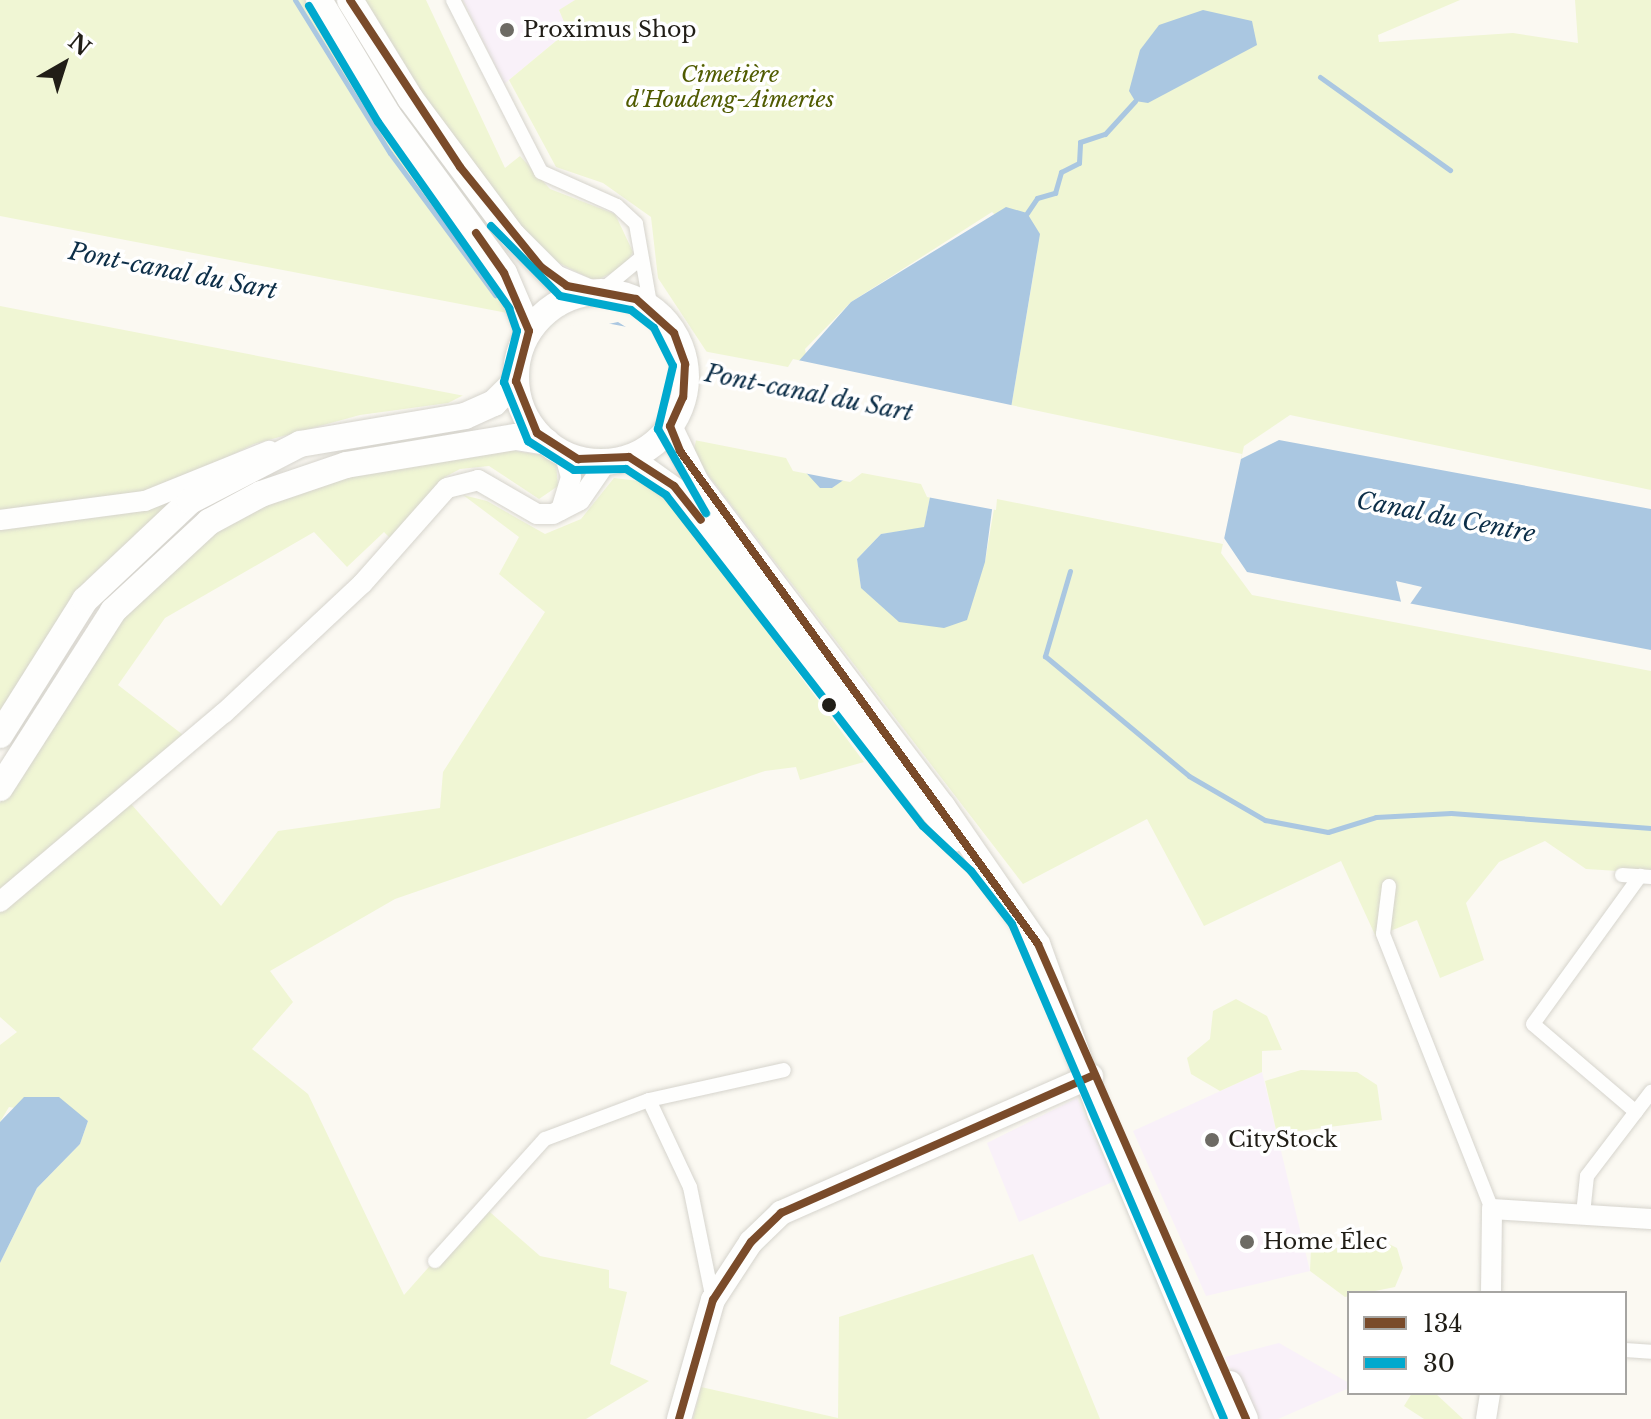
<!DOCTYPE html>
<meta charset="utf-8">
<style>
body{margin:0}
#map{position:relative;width:1651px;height:1419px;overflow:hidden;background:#fbf9f2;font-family:"Libre Baskerville",serif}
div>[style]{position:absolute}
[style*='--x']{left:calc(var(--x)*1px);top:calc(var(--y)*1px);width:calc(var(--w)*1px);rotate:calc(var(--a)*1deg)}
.commercial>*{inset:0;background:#f9f1f9}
.green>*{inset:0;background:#f0f6d4}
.water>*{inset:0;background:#aac7e1}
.pier>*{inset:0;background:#fbf9f2}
.stream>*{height:5px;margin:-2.5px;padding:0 2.5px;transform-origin:2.5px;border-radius:2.5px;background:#aac7e1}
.roads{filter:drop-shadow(0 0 2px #d6d4cd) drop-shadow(0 0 2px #d6d4cd)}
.street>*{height:14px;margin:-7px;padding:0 7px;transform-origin:7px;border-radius:7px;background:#fefefd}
.secondary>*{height:20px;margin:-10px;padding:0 10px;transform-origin:10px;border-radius:10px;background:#fefefd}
.primary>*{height:24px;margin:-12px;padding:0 12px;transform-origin:12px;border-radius:12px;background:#fefefd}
.highway>*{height:26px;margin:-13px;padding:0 13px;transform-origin:13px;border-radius:13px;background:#fefefd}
.highway>.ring{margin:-13px;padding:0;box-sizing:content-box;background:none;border:26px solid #fefefd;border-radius:50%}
.bus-1>*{height:8px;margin:-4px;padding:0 4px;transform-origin:4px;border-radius:4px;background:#7a4b2a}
.bus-2>*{height:8px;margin:-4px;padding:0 4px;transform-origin:4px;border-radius:4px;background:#00a9ce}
.dots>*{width:22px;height:22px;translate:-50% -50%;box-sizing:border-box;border:4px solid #fff;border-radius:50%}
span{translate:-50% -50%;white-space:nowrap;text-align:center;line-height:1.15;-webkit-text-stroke:7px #fff;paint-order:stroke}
.poi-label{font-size:22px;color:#211e17}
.left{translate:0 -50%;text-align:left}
.park-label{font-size:22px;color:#505b01;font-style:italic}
.water-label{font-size:24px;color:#0c2e48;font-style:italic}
.legend{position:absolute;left:1347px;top:1291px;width:280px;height:104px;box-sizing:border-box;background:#fff;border:2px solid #a6a5a2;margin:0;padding:10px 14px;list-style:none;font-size:24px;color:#211e17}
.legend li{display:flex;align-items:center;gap:16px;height:40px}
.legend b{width:40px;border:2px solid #a6a5a2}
.north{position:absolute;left:24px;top:24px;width:80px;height:80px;-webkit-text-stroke:6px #fff;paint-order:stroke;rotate:39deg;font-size:22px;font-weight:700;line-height:32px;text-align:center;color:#211e17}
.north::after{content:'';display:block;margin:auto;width:28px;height:36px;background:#211e17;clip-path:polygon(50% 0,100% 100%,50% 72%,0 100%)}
</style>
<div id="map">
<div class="commercial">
<div style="clip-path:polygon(463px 0,575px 0,559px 11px,569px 30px,504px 84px)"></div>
<div style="clip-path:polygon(1262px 1072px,1310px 1271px,1206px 1296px,1133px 1131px)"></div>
<div style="clip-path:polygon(1077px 1098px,1115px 1181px,1019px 1222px,987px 1143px)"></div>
<div style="clip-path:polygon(1279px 1343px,1349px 1383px,1349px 1388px,1278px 1419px,1254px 1419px,1225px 1357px)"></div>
</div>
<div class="green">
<div style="clip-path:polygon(0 0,307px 0,510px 296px,501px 376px,448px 403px,360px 415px,254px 444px,158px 491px,0 513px)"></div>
<div style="clip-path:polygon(362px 0,426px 0,505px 168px,520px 156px,550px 189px,615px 214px,633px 252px,624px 267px,595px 281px,543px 255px,424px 102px)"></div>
<div style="clip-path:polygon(evenodd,575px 0,1460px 0,1378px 35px,1379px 42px,1513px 33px,1578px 43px,1575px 0,1651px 0,1651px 490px,1290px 415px,1244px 446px,1221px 553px,1252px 595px,1651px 671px,1651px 873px,1586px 869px,1545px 841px,1499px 862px,1466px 903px,1484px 960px,1440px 978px,1417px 920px,1376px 937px,1341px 861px,1204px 926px,1147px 819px,1023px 884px,693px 455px,712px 360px,658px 278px,651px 217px,603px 183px,556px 167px,509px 80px,568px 31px,559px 10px,575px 0,992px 212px,1037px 253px,985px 562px,861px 588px,857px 559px,881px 534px,924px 528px,931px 492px,912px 463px,879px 454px,832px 488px,805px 349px,851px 302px,992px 212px)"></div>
<div style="clip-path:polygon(496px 448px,547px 456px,556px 464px,558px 486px,539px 499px,489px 466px,460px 469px,445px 477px,394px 542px,384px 532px,347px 567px,314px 532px,165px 618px,118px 685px,191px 741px,124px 796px,221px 906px,278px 831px,440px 808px,443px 772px,545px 612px,499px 574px,519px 537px,463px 495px,487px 501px,545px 534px,581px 519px,614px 478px,648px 482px,667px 497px,864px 762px,800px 780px,796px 767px,765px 771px,395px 899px,270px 971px,293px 1002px,252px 1049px,308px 1094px,404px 1295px,483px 1206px,540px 1256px,609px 1270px,609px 1288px,627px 1292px,610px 1364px,649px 1381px,586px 1419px,0 1419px,0 1263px,37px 1188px,80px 1144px,88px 1121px,9px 1107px,0 1122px,0 1045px,17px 1032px,0 1017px,0 803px,118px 620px,202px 540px,262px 505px,347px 476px)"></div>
<div style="clip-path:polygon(186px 491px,92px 575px,0 712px,0 525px)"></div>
<div style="clip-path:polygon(1236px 999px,1267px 1016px,1282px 1050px,1262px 1051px,1262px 1072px,1220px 1091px,1191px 1074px,1187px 1058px,1210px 1039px,1213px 1011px)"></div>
<div style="clip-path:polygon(1301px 1070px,1357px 1072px,1377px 1085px,1382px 1120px,1277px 1134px,1265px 1081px)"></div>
<div style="clip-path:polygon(1369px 1234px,1397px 1248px,1403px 1268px,1395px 1287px,1345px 1297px,1310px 1271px,1311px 1248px,1339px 1248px)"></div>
<div style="clip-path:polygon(1033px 1254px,1100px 1419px,693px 1419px,701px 1387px,838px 1418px,839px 1317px)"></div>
<div style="clip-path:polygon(1412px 1393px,1435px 1393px,1463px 1419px,1424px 1419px,1404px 1406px)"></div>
</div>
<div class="water">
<div style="clip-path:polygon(1203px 10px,1252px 21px,1257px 45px,1148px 103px,1135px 101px,1129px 91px,1140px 50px,1159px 25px)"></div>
<div style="clip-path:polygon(1006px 207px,1027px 213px,1040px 234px,1010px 414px,1241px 459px,1279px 440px,1651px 509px,1651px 650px,1247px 572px,1224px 538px,994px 495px,985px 562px,967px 620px,944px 628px,899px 622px,861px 588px,857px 559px,881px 534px,924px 527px,931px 492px,924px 480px,861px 468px,832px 488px,820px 488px,789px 454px,563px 415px,0 220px,575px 331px,618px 322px,651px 343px,789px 372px,851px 302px)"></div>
<div style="clip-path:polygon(24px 1097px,59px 1097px,88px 1121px,80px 1144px,37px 1188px,0 1263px,0 1122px)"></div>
</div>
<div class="pier">
<div style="clip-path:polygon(0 216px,575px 326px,590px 320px,643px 330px,655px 342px,788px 367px,793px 359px,1242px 454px,1223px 544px,997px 499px,996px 510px,927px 497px,921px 484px,862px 473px,850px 482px,793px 471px,786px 458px,638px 429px,616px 438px,574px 429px,558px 414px,0 306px)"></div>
<div style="clip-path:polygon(1396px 581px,1422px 587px,1408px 607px,1402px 606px)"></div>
</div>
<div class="stream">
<div style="--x:295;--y:0;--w:180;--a:58.2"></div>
<div style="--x:390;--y:153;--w:177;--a:53.5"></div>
<div style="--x:1320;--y:77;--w:160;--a:35.6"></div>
<div style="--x:1027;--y:213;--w:18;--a:-56"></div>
<div style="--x:1037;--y:198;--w:19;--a:-16"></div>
<div style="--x:1055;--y:193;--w:22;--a:-74"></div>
<div style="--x:1061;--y:172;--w:20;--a:-27"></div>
<div style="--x:1079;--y:163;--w:21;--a:-87"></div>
<div style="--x:1080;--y:142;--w:26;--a:-18"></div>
<div style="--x:1105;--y:134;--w:45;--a:-47.7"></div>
<div style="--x:1070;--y:571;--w:89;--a:106.4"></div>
<div style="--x:1045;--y:656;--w:187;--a:39.8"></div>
<div style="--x:1189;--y:776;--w:88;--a:30.1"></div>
<div style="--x:1265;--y:820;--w:64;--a:10.8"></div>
<div style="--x:1328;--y:832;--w:50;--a:-17.4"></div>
<div style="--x:1376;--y:817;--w:75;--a:-3.1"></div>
<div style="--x:1451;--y:813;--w:201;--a:4.3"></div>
</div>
<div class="roads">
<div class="street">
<div style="--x:453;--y:0;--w:193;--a:62.9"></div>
<div style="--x:541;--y:172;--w:83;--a:24.1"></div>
<div style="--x:617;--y:206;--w:26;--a:43"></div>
<div style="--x:636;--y:224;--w:86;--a:80"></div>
<div style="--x:601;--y:291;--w:52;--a:-39.5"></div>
<div style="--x:1622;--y:875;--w:29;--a:4"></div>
<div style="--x:1389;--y:886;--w:48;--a:97.1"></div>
<div style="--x:1383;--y:934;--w:296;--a:68.4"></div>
<div style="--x:649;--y:1100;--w:96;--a:64.8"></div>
<div style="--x:690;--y:1187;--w:115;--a:78.5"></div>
<div style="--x:1636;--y:1112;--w:135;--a:-139.5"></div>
<div style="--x:1533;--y:1024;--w:183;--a:-54.1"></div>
<div style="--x:1583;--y:1214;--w:38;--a:-84"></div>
<div style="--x:1587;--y:1176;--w:106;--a:-52.7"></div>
<div style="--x:435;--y:1261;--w:164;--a:-48"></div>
<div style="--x:545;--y:1139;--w:111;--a:-20.6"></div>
<div style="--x:649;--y:1100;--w:138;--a:-12.5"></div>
<div style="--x:1625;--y:1350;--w:26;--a:4"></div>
</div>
<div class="secondary">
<div style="--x:561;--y:510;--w:34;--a:-73"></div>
<div style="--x:571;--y:477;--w:25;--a:-106"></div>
<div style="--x:0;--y:520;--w:146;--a:-7.5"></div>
<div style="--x:145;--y:501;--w:134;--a:-22"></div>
<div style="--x:0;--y:902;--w:293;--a:-40.2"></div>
<div style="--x:224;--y:713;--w:189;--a:-43.1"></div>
<div style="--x:362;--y:584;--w:128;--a:-48.5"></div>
<div style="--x:447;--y:488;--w:32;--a:-14"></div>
<div style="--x:478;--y:480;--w:68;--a:30"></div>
<div style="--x:537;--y:514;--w:16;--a:0"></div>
<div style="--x:553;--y:514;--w:30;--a:-27"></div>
<div style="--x:580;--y:500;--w:47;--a:-55.3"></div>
<div style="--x:1491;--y:1293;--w:84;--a:-89.3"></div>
<div style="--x:1492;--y:1209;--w:159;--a:3.6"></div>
<div style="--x:1486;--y:1419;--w:26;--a:-81"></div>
</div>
<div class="primary">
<div style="--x:670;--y:426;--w:62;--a:64.3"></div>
<div style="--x:697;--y:482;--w:407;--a:52.8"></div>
<div style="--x:943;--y:806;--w:168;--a:55.5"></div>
<div style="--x:1038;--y:944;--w:179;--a:70"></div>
<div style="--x:1099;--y:1112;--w:333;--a:67.2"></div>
<div style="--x:629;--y:457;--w:64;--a:35.4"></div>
<div style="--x:681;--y:494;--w:441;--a:51.6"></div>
<div style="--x:1230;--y:1383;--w:39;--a:66"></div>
<div style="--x:679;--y:1419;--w:124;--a:-74.1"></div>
<div style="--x:713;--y:1300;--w:69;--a:-56.8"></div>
<div style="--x:751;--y:1242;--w:42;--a:-44"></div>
<div style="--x:781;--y:1213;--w:339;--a:-23.8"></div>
</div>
<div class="highway">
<div style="--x:319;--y:0;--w:134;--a:59"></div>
<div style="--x:388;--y:115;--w:196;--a:53.7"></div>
<div style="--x:504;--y:273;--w:63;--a:66.7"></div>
<div style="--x:350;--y:0;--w:115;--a:58.5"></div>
<div style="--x:410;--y:98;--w:172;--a:53.3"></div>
<div style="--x:513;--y:236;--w:59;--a:45"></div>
<div style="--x:555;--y:278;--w:36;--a:23"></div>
<div class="ring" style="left:516px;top:292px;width:144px;height:144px"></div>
<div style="--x:0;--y:735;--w:160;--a:-57.8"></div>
<div style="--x:85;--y:600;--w:144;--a:-43.3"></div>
<div style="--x:190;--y:501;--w:124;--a:-27.4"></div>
<div style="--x:300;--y:444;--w:167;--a:-9.6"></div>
<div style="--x:465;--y:416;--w:32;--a:-24"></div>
<div style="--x:494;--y:403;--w:31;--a:-45"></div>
<div style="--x:0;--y:788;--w:210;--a:-57.4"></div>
<div style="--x:113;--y:611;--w:131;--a:-42.8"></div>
<div style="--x:209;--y:522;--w:59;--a:-28.3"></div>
<div style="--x:261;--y:494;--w:90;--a:-18.8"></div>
<div style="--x:346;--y:465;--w:172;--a:-9.4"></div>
<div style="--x:516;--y:437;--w:31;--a:9"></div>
</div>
</div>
<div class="bus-1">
<div style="--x:350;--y:0;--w:200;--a:56.6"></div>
<div style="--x:460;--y:167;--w:129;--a:51"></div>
<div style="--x:541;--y:267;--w:32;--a:36"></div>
<div style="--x:567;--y:286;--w:70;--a:10.7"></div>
<div style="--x:636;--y:299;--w:51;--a:41.8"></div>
<div style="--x:674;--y:333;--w:33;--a:70"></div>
<div style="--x:685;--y:364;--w:33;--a:93"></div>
<div style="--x:683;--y:397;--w:32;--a:114"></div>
<div style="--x:670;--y:426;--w:27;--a:68"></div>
<div style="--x:680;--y:451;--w:609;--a:54.01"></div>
<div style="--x:1038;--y:944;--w:519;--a:66.35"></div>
<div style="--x:476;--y:233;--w:49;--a:55"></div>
<div style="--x:504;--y:273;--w:63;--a:66.7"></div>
<div style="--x:529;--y:331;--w:52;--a:104.6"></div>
<div style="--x:516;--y:381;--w:56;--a:68"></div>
<div style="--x:537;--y:433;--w:49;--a:32.4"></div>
<div style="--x:578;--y:459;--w:51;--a:-2.2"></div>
<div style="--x:629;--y:457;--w:54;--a:32.8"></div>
<div style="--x:674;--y:486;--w:43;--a:51.5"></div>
<div style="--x:679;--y:1419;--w:124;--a:-74.1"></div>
<div style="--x:713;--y:1300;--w:69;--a:-56.8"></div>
<div style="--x:751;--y:1242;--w:42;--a:-44"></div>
<div style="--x:781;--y:1213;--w:339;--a:-23.8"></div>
</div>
<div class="bus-2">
<div style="--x:309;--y:6;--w:135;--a:59.3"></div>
<div style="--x:378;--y:122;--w:228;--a:54.8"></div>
<div style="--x:509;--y:308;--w:24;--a:71"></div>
<div style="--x:517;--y:331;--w:53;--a:104.3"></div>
<div style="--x:504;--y:382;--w:64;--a:67.9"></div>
<div style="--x:528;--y:441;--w:54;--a:32.2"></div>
<div style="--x:574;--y:470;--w:52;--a:-1.1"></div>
<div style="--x:626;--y:469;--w:48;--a:33"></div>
<div style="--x:666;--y:495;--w:419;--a:52.2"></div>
<div style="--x:923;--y:826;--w:66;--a:43.2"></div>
<div style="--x:971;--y:871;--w:67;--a:52.3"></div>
<div style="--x:1012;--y:924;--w:538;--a:66.82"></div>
<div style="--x:491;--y:226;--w:98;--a:45.4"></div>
<div style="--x:560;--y:296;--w:72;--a:11.2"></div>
<div style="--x:631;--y:310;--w:29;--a:38"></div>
<div style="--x:654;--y:328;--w:42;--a:63.4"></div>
<div style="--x:673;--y:366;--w:65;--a:103.4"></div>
<div style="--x:658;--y:429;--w:97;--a:60.3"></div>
</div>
<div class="dots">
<div style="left:507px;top:30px;background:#6d6b64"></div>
<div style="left:829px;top:705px;background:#211e17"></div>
<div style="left:1212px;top:1140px;background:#6d6b64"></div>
<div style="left:1247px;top:1242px;background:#6d6b64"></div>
</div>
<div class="poi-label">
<span class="left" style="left:523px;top:30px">Proximus Shop</span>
<span class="left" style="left:1228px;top:1140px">CityStock</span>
<span class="left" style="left:1263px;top:1242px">Home Élec</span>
</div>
<div class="park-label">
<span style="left:730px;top:87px">Cimetière<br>d'Houdeng-Aimeries</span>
</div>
<div class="water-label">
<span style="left:173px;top:271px;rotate:11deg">Pont-canal du Sart</span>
<span style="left:809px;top:393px;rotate:11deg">Pont-canal du Sart</span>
<span style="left:1446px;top:517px;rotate:11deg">Canal du Centre</span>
</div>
<ul class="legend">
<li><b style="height:10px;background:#7a4b2a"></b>134</li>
<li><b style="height:10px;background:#00a9ce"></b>30</li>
</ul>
<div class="north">N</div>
</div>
